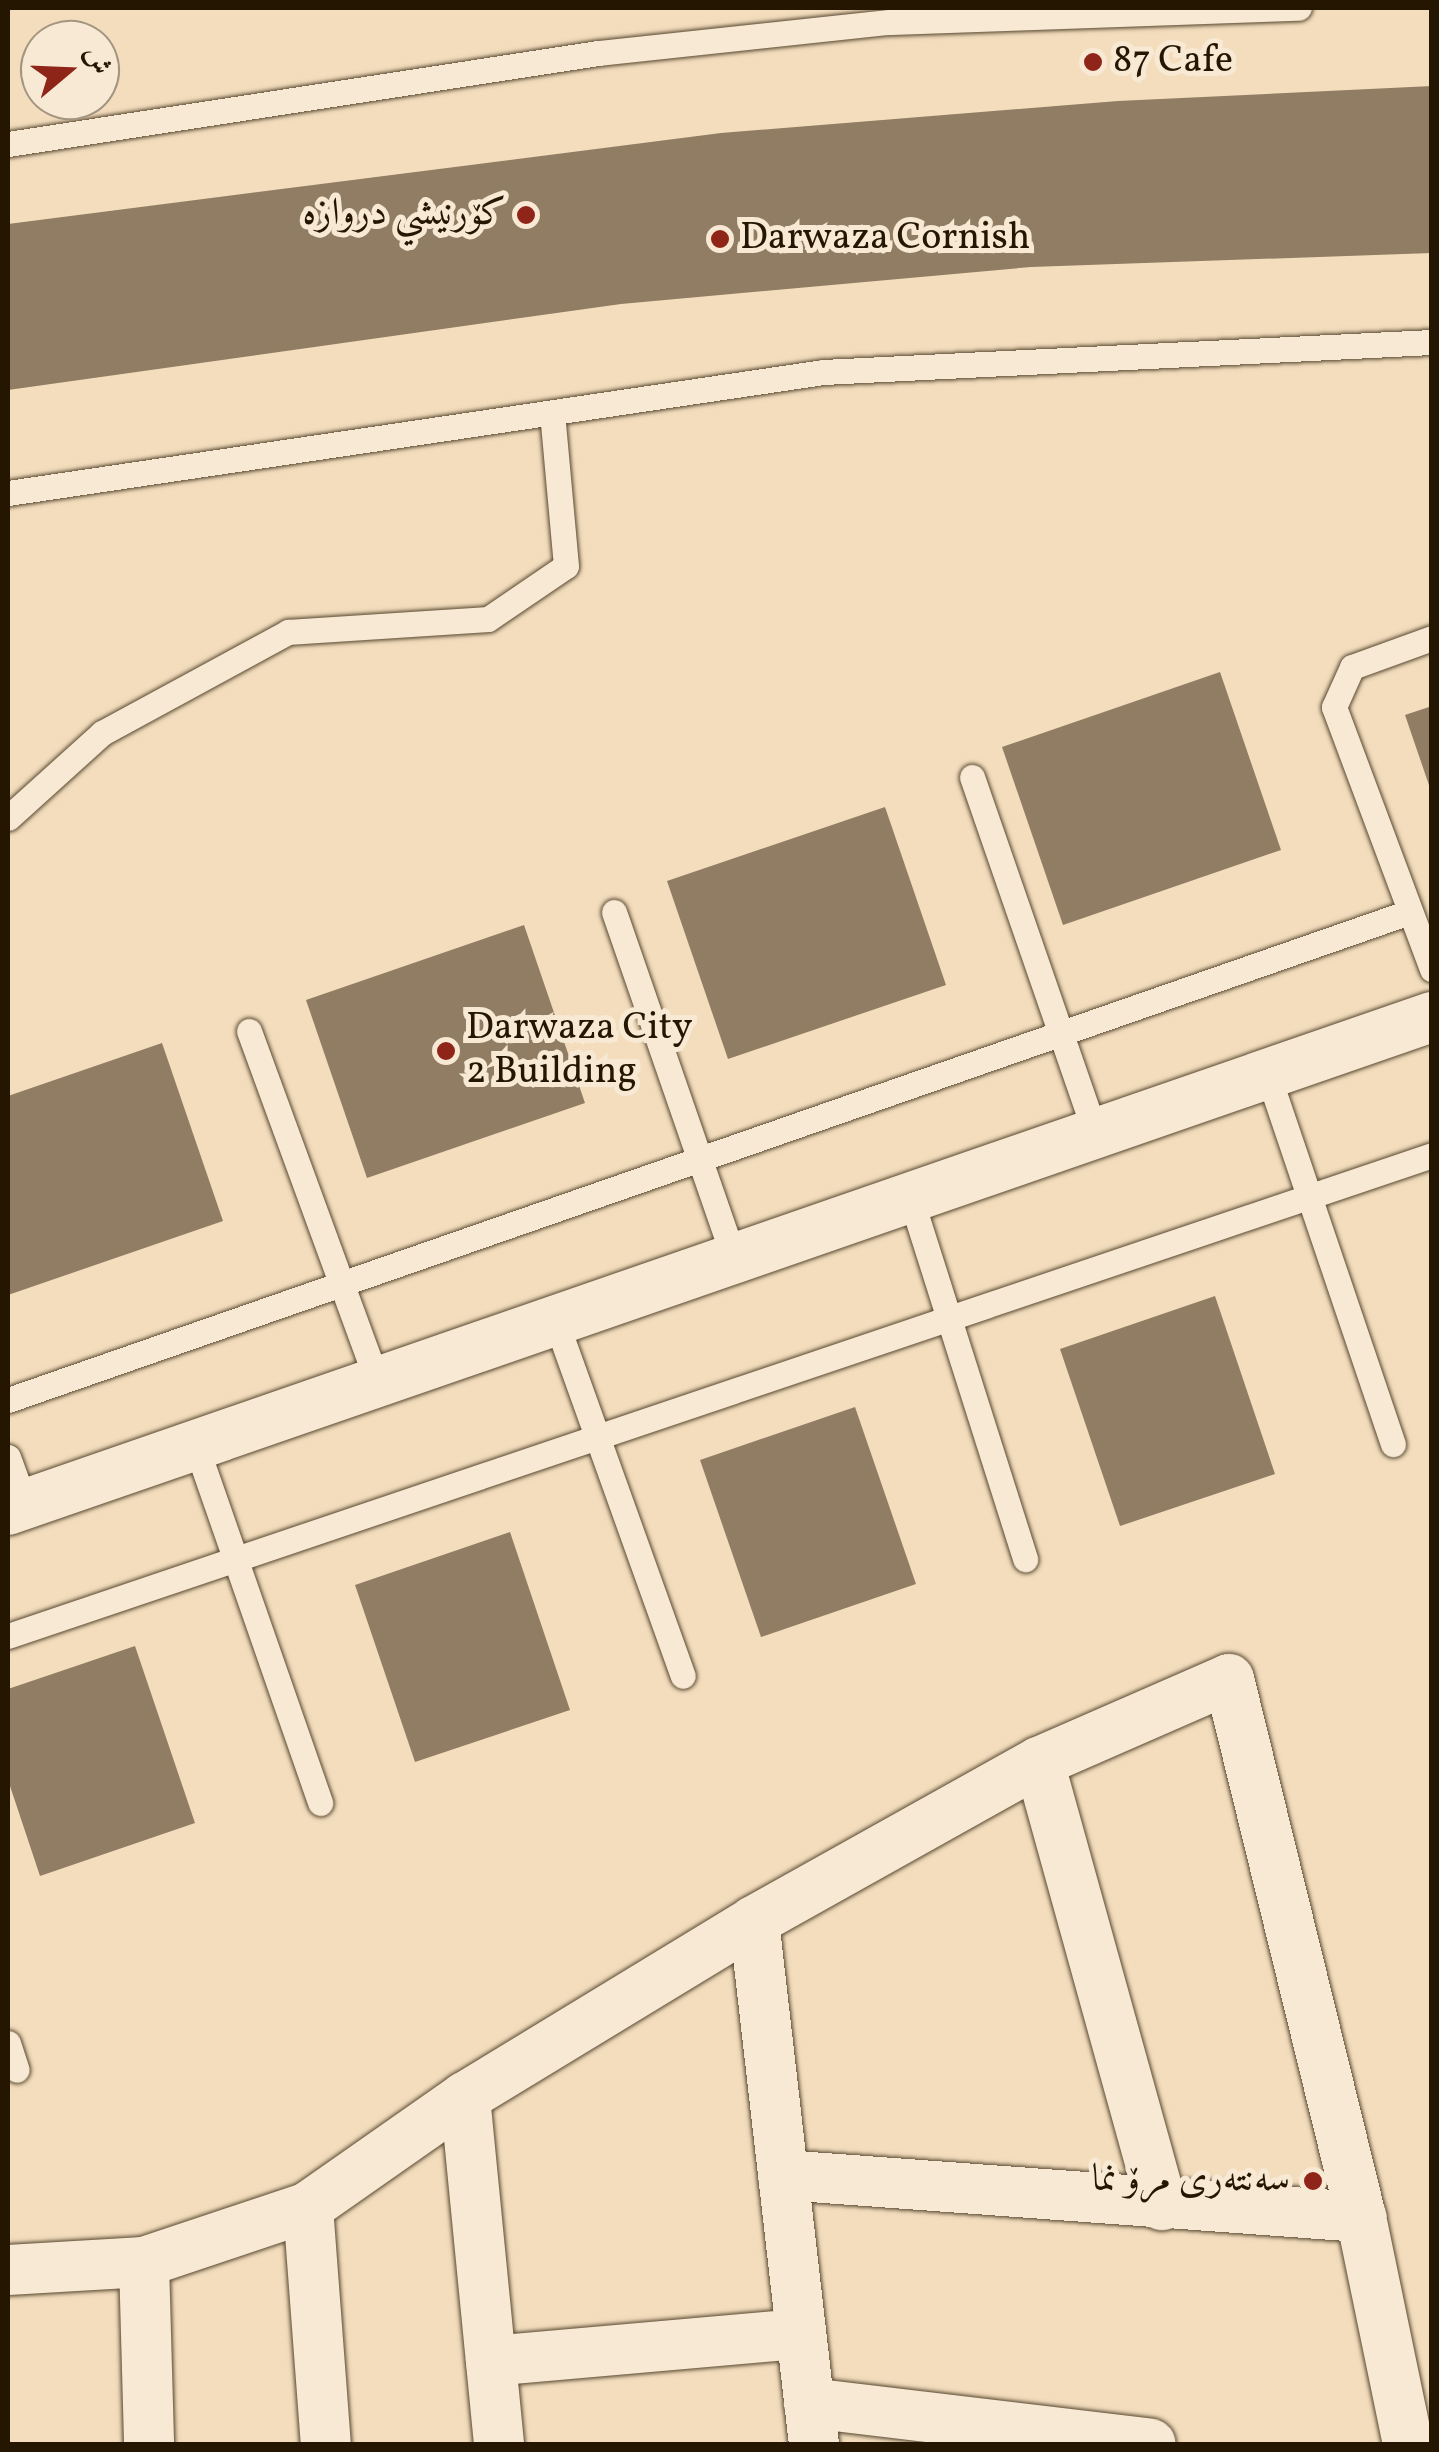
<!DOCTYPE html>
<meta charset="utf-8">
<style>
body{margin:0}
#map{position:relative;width:1439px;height:2452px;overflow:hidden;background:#f3ddbd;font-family:Vollkorn,Amiri,serif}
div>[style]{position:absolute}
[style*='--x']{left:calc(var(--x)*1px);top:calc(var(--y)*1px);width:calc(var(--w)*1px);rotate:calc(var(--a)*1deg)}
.building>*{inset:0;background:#907d63}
.roads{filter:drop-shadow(0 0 2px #584830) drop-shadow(0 0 2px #584830)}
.service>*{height:25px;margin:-12.5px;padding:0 12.5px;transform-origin:12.5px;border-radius:12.5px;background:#f7e9d4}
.minor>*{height:50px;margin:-25px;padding:0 25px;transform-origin:25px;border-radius:25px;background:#f7e9d4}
.dots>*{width:28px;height:28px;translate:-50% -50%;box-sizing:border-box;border:5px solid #f7e9d4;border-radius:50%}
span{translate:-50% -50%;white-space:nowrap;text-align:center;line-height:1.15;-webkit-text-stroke:10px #f7e9d4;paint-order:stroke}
.poi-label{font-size:38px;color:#241601}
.left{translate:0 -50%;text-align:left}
.right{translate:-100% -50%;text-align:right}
.frame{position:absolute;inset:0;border:10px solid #241601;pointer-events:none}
.north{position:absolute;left:20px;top:20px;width:100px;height:100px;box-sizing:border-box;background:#f7e9d4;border:2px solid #a39580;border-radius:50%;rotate:71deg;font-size:28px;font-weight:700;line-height:40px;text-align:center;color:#241601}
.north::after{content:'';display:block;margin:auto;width:35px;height:45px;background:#8f2418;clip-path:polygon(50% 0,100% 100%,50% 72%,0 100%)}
</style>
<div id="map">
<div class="building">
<div style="clip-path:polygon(1432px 86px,1432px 253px,1031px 267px,621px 304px,8px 390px,8px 224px,721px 133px,1118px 101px)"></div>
<div style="clip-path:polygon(1220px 672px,1281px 850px,1063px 925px,1002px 747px)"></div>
<div style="clip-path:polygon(1432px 706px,1432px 791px,1431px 791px,1405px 715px)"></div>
<div style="clip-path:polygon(885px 807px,946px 985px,728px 1059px,667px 881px)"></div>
<div style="clip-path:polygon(524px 925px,585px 1103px,367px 1178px,306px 1000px)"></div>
<div style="clip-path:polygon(162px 1043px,223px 1221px,8px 1295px,8px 1096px)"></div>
<div style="clip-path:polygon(1215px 1296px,1275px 1474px,1120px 1526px,1060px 1349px)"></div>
<div style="clip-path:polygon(855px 1407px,916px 1584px,761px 1637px,700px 1460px)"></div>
<div style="clip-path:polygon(510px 1532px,570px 1710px,415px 1762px,355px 1585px)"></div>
<div style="clip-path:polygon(135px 1646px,195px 1823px,40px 1876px,8px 1780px,8px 1689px)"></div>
</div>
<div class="roads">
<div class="service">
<div style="--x:8;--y:144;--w:597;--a:-8.77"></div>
<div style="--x:598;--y:53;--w:294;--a:-6.1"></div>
<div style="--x:890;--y:22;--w:409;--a:-2"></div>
<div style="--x:8;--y:493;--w:824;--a:-8.44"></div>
<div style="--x:823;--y:372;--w:610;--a:-2.82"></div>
<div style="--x:1432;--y:638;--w:85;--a:160.1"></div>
<div style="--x:1352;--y:667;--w:44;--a:114.2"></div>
<div style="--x:1334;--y:707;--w:280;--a:69.5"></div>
<div style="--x:972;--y:777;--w:377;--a:70.9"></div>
<div style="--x:8;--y:818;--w:127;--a:-42.1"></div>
<div style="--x:102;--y:733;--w:212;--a:-28.5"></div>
<div style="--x:288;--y:632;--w:200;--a:-3.7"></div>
<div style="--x:488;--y:619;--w:94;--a:-34.2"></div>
<div style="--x:566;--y:566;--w:154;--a:-95.2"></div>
<div style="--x:614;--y:912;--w:366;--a:70.9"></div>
<div style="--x:249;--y:1031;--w:375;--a:69.9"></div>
<div style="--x:1267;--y:1072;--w:393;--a:71.3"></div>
<div style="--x:911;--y:1199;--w:378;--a:72.4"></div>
<div style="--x:555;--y:1319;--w:379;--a:70.3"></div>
<div style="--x:8;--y:1400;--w:1484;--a:-19.2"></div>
<div style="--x:196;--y:1446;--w:378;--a:70.8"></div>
<div style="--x:8;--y:1457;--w:50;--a:70.1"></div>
<div style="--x:8;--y:1636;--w:1503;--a:-18.66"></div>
<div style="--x:8;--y:2043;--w:28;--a:72"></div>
</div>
<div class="minor">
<div style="--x:8;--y:1510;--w:1507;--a:-19.1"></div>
<div style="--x:1039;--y:1762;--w:460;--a:74.5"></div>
<div style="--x:754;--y:1921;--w:526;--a:83.46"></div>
<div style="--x:465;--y:2097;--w:349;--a:84.4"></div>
<div style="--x:783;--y:2175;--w:580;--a:4.16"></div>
<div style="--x:308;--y:2207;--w:238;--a:85.7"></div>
<div style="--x:144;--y:2262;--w:182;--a:88.4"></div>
<div style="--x:8;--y:2270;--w:136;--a:-3.4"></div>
<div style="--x:144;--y:2262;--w:173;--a:-18.5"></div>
<div style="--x:308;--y:2207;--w:192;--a:-35"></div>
<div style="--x:465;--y:2097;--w:338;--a:-31.3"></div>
<div style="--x:754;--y:1921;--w:326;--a:-29.2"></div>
<div style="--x:1039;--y:1762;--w:207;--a:-23.6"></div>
<div style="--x:1229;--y:1679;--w:554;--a:76.21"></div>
<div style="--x:1361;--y:2217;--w:232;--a:78.3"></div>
<div style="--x:491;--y:2361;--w:311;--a:-5"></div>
<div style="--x:809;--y:2403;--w:344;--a:6.8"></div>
</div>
</div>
<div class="dots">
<div style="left:1093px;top:62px;background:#8f2418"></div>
<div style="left:526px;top:215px;background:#8f2418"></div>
<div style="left:720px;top:239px;background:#8f2418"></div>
<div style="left:446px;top:1051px;background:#8f2418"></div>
<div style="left:1313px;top:2181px;background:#8f2418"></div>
</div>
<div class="poi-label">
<span class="left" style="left:1113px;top:62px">87 Cafe</span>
<span class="right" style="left:506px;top:215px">کۆرنيشي دروازە</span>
<span class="left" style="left:740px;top:239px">Darwaza Cornish</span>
<span class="left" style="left:466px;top:1051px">Darwaza City<br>2 Building</span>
<span class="right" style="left:1290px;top:2181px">سەنتەرى مرۆ نما</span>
</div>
<div class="frame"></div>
<div class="north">ش</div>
</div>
